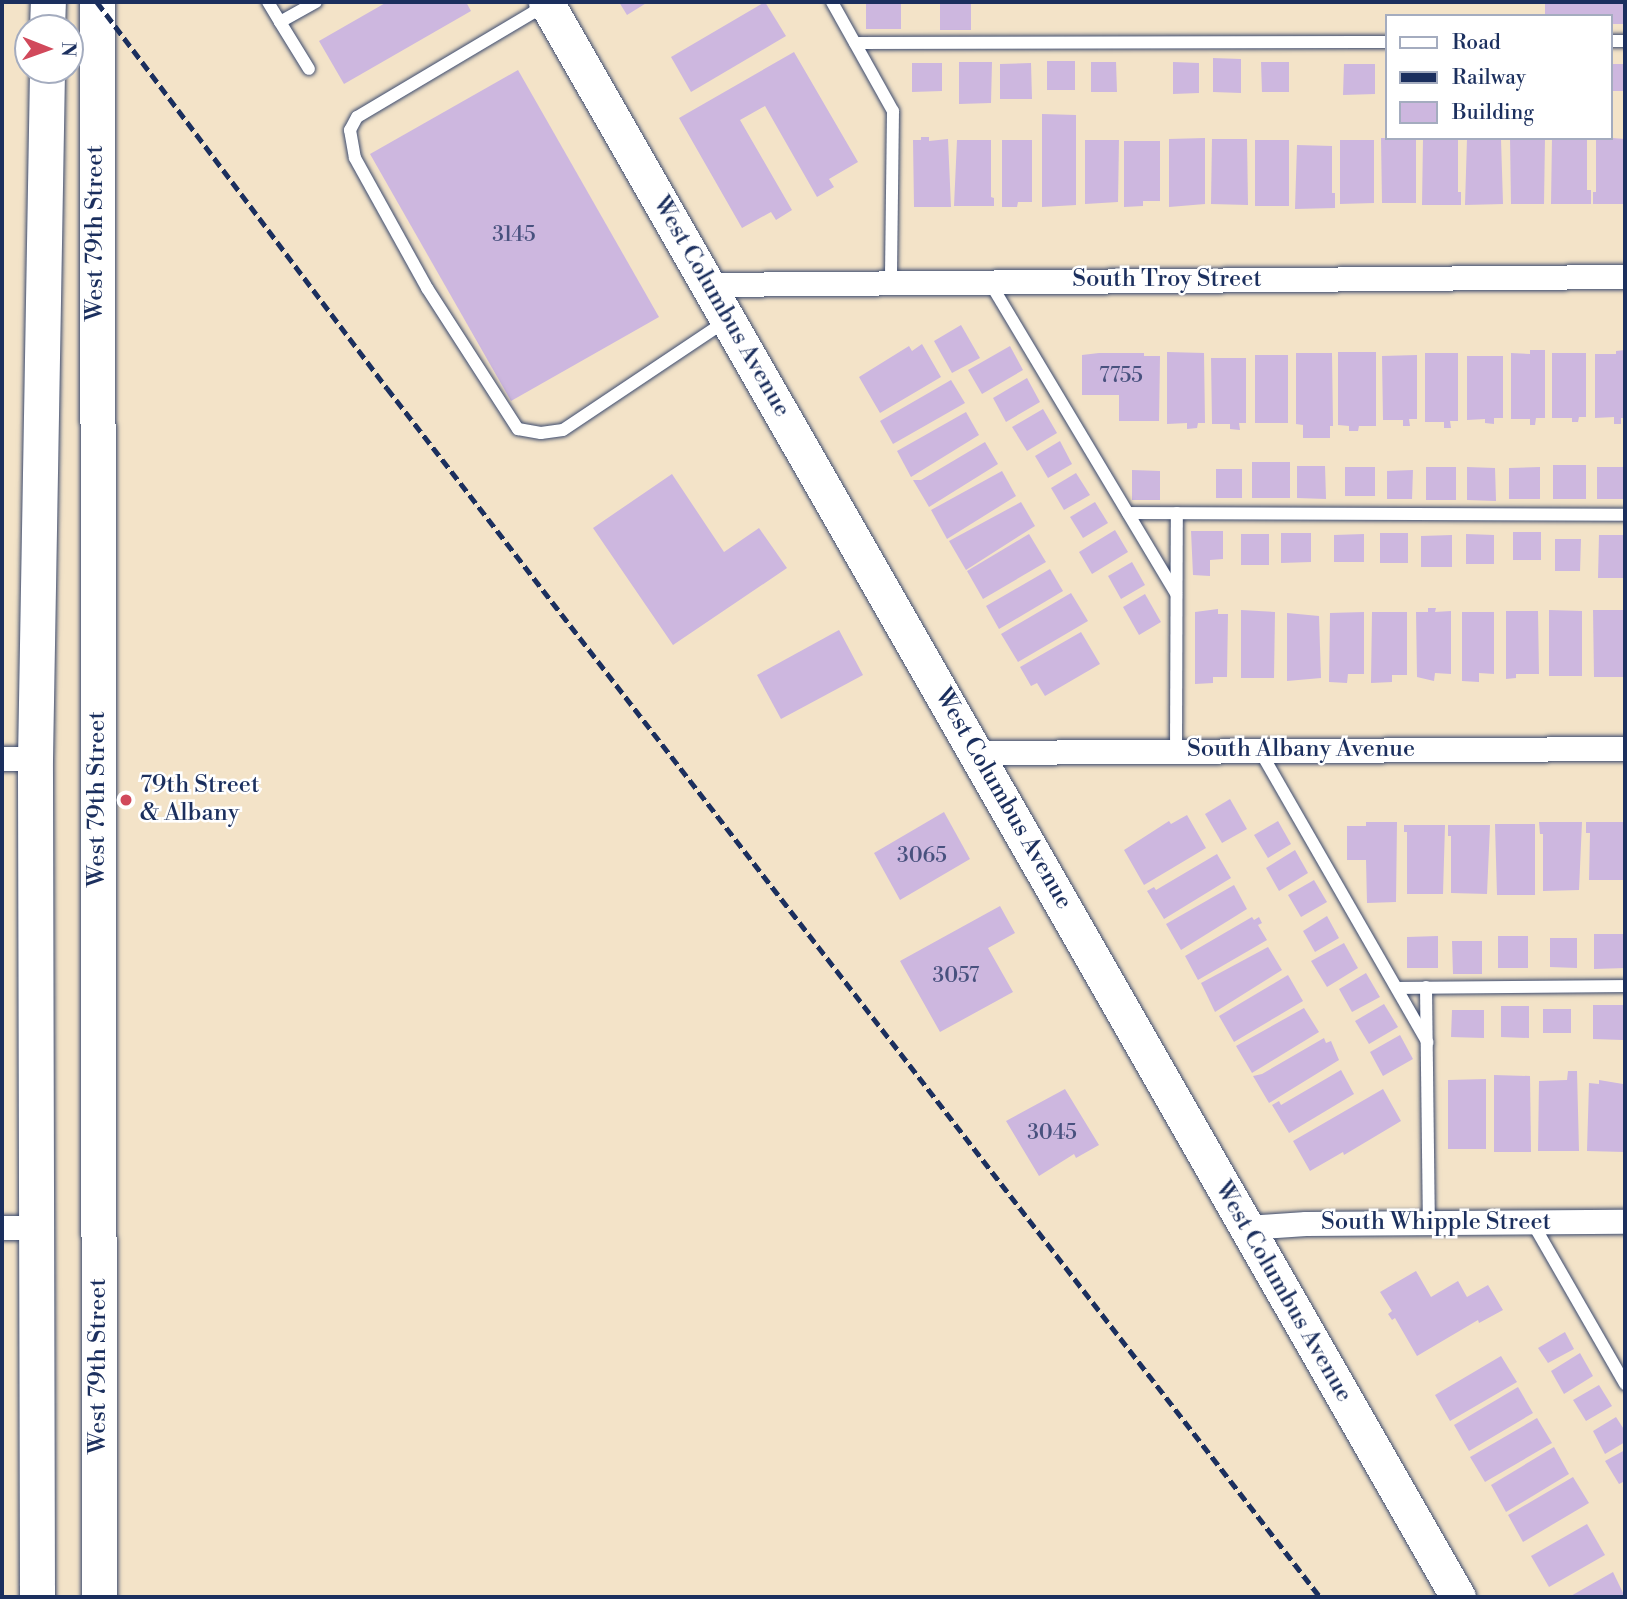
<!DOCTYPE html>
<style>
body{margin:0}
#map{position:relative;width:1627px;height:1599px;overflow:hidden;background:#f3e3c8;font-family:"Libre Bodoni",serif}
div>[style]{position:absolute}
[style*='--x']{left:calc(var(--x)*1px);top:calc(var(--y)*1px);width:calc(var(--w)*1px);rotate:calc(var(--a)*1deg)}
.building>*{inset:0;background:#cdb7df}
.roads{filter:drop-shadow(0 0 2px #3b4a6e) drop-shadow(0 0 2px #3b4a6e)}
.service>*{height:12px;margin:-6px;padding:0 6px;transform-origin:6px;border-radius:6px;background:#fff}
.minor>*{height:24px;margin:-12px;padding:0 12px;transform-origin:12px;border-radius:12px;background:#fff}
.secondary>*{height:35px;margin:-17.5px;padding:0 17.5px;transform-origin:17.5px;border-radius:17.5px;background:#fff}
.rail>*{height:5px;margin-top:-2.5px;transform-origin:0;background:repeating-linear-gradient(90deg,#1b2f5e 0 10px,transparent 0 15px)}
.dots>*{width:19px;height:19px;translate:-50% -50%;box-sizing:border-box;border:4px solid #fff;border-radius:50%}
span{translate:-50% -50%;white-space:nowrap;text-align:center;line-height:1.15;-webkit-text-stroke:5px #fff;paint-order:stroke}
.number-label{font-size:21px;color:#48517e}
.number-label span{-webkit-text-stroke-width:0}
.street-label{font-size:24px;color:#1b2f5e}
.poi-label{font-size:24px;color:#1b2f5e}
.left{translate:0 -50%;text-align:left}
.frame{position:absolute;inset:0;border:4px solid #1b2f5e;pointer-events:none}
.legend{position:absolute;left:1385px;top:14px;width:228px;height:126px;box-sizing:border-box;background:#fff;border:2px solid #a4acbf;margin:0;padding:9px 12px;list-style:none;font-size:21px;color:#1b2f5e}
.legend li{display:flex;align-items:center;gap:14px;height:35px}
.legend b{width:35px;border:2px solid #a4acbf}
.north{position:absolute;left:14px;top:14px;width:70px;height:70px;box-sizing:border-box;background:#fff;border:2px solid #a4acbf;border-radius:50%;rotate:91deg;font-size:19px;font-weight:700;line-height:28px;text-align:center;color:#1b2f5e}
.north::after{content:'';display:block;margin:auto;width:24px;height:32px;background:#d1495b;clip-path:polygon(50% 0,100% 100%,50% 72%,0 100%)}
</style>
<div id="map">
<div class="building">
<div style="clip-path:polygon(387px 2px,466px 2px,471px 11px,344px 84px,319px 41px)"></div>
<div style="clip-path:polygon(619px 2px,648px 2px,627px 15px)"></div>
<div style="clip-path:polygon(765px 2px,786px 36px,691px 92px,671px 57px)"></div>
<div style="clip-path:polygon(866px 2px,901px 2px,901px 29px,866px 29px)"></div>
<div style="clip-path:polygon(940px 2px,971px 2px,971px 30px,940px 30px)"></div>
<div style="clip-path:polygon(1545px 2px,1625px 2px,1625px 24px,1611px 24px,1611px 16px,1545px 16px)"></div>
<div style="clip-path:polygon(794px 52px,858px 162px,829px 179px,834px 187px,817px 197px,765px 106px,740px 120px,792px 210px,776px 220px,771px 212px,742px 228px,679px 118px)"></div>
<div style="clip-path:polygon(1213px 58px,1241px 59px,1241px 93px,1213px 92px)"></div>
<div style="clip-path:polygon(1047px 61px,1075px 61px,1075px 90px,1047px 90px)"></div>
<div style="clip-path:polygon(959px 62px,992px 62px,991px 103px,959px 104px)"></div>
<div style="clip-path:polygon(1091px 62px,1116px 62px,1117px 92px,1091px 92px)"></div>
<div style="clip-path:polygon(1173px 62px,1199px 63px,1199px 93px,1173px 94px)"></div>
<div style="clip-path:polygon(1261px 62px,1289px 62px,1289px 92px,1262px 92px)"></div>
<div style="clip-path:polygon(912px 63px,942px 63px,942px 91px,912px 92px)"></div>
<div style="clip-path:polygon(1031px 63px,1032px 99px,1000px 99px,1000px 64px)"></div>
<div style="clip-path:polygon(1344px 64px,1375px 64px,1375px 94px,1343px 95px)"></div>
<div style="clip-path:polygon(1611px 64px,1625px 64px,1625px 91px,1611px 91px)"></div>
<div style="clip-path:polygon(518px 70px,659px 317px,511px 401px,370px 154px)"></div>
<div style="clip-path:polygon(1042px 114px,1076px 115px,1076px 205px,1042px 207px)"></div>
<div style="clip-path:polygon(921px 137px,929px 137px,929px 141px,948px 139px,951px 207px,914px 207px,913px 140px,921px 140px)"></div>
<div style="clip-path:polygon(1205px 138px,1205px 204px,1169px 207px,1169px 139px)"></div>
<div style="clip-path:polygon(1381px 138px,1416px 138px,1416px 203px,1382px 203px)"></div>
<div style="clip-path:polygon(1510px 138px,1545px 138px,1544px 204px,1511px 204px)"></div>
<div style="clip-path:polygon(1552px 138px,1587px 138px,1587px 190px,1591px 190px,1591px 204px,1551px 204px)"></div>
<div style="clip-path:polygon(1613px 138px,1625px 139px,1625px 204px,1593px 204px,1593px 192px,1596px 192px,1596px 139px)"></div>
<div style="clip-path:polygon(1212px 139px,1247px 139px,1248px 205px,1211px 204px)"></div>
<div style="clip-path:polygon(1467px 139px,1501px 139px,1503px 204px,1465px 205px)"></div>
<div style="clip-path:polygon(957px 140px,991px 140px,991px 197px,994px 198px,994px 206px,954px 206px)"></div>
<div style="clip-path:polygon(1002px 140px,1032px 140px,1032px 202px,1018px 202px,1017px 207px,1002px 207px)"></div>
<div style="clip-path:polygon(1085px 140px,1119px 140px,1118px 202px,1085px 204px)"></div>
<div style="clip-path:polygon(1255px 140px,1289px 140px,1289px 206px,1255px 206px)"></div>
<div style="clip-path:polygon(1340px 140px,1374px 140px,1374px 203px,1340px 204px)"></div>
<div style="clip-path:polygon(1423px 140px,1458px 140px,1458px 192px,1461px 192px,1461px 205px,1422px 205px)"></div>
<div style="clip-path:polygon(1124px 141px,1160px 141px,1160px 201px,1143px 201px,1143px 206px,1124px 207px)"></div>
<div style="clip-path:polygon(1297px 145px,1332px 146px,1332px 193px,1335px 193px,1335px 208px,1295px 209px)"></div>
<div style="clip-path:polygon(961px 325px,980px 358px,952px 373px,934px 341px)"></div>
<div style="clip-path:polygon(922px 344px,941px 377px,880px 413px,859px 377px,909px 346px,912px 351px)"></div>
<div style="clip-path:polygon(1010px 346px,1023px 370px,982px 394px,968px 370px)"></div>
<div style="clip-path:polygon(1530px 350px,1545px 350px,1545px 418px,1536px 418px,1535px 425px,1530px 425px,1530px 419px,1511px 419px,1511px 353px,1530px 354px)"></div>
<div style="clip-path:polygon(1625px 350px,1625px 418px,1621px 418px,1621px 424px,1614px 424px,1614px 417px,1595px 418px,1595px 354px,1616px 354px,1616px 351px)"></div>
<div style="clip-path:polygon(1167px 352px,1204px 353px,1205px 423px,1198px 423px,1197px 428px,1187px 429px,1187px 423px,1167px 424px)"></div>
<div style="clip-path:polygon(1338px 352px,1376px 352px,1376px 426px,1359px 426px,1358px 431px,1349px 431px,1349px 426px,1338px 425px)"></div>
<div style="clip-path:polygon(1099px 353px,1144px 353px,1144px 356px,1160px 356px,1159px 421px,1119px 421px,1119px 395px,1082px 395px,1082px 355px)"></div>
<div style="clip-path:polygon(1296px 353px,1332px 353px,1333px 426px,1330px 426px,1330px 438px,1303px 438px,1303px 425px,1296px 424px)"></div>
<div style="clip-path:polygon(1425px 353px,1458px 353px,1458px 421px,1450px 421px,1451px 428px,1444px 428px,1444px 422px,1425px 422px)"></div>
<div style="clip-path:polygon(1552px 353px,1586px 353px,1586px 417px,1579px 417px,1578px 422px,1572px 422px,1572px 418px,1552px 418px)"></div>
<div style="clip-path:polygon(1255px 355px,1288px 355px,1288px 423px,1255px 423px)"></div>
<div style="clip-path:polygon(1417px 355px,1417px 419px,1409px 419px,1410px 426px,1403px 426px,1403px 420px,1383px 420px,1382px 356px)"></div>
<div style="clip-path:polygon(1467px 356px,1503px 356px,1503px 418px,1494px 418px,1494px 424px,1485px 423px,1485px 419px,1467px 420px)"></div>
<div style="clip-path:polygon(1211px 358px,1246px 358px,1246px 423px,1239px 423px,1240px 430px,1230px 429px,1230px 424px,1212px 424px)"></div>
<div style="clip-path:polygon(1027px 378px,1040px 402px,1006px 422px,993px 398px)"></div>
<div style="clip-path:polygon(951px 380px,965px 403px,893px 444px,880px 421px)"></div>
<div style="clip-path:polygon(1043px 409px,1057px 433px,1027px 451px,1012px 427px)"></div>
<div style="clip-path:polygon(966px 412px,979px 435px,911px 477px,897px 451px)"></div>
<div style="clip-path:polygon(1060px 441px,1072px 464px,1048px 478px,1035px 456px)"></div>
<div style="clip-path:polygon(985px 442px,998px 464px,929px 507px,913px 480px,921px 480px)"></div>
<div style="clip-path:polygon(1252px 462px,1290px 462px,1290px 498px,1252px 498px)"></div>
<div style="clip-path:polygon(1553px 465px,1586px 465px,1586px 499px,1553px 499px)"></div>
<div style="clip-path:polygon(1297px 466px,1325px 466px,1326px 499px,1297px 498px)"></div>
<div style="clip-path:polygon(1345px 467px,1375px 467px,1375px 496px,1345px 496px)"></div>
<div style="clip-path:polygon(1426px 467px,1456px 467px,1456px 500px,1426px 500px)"></div>
<div style="clip-path:polygon(1467px 467px,1495px 468px,1496px 501px,1467px 500px)"></div>
<div style="clip-path:polygon(1540px 467px,1540px 499px,1509px 499px,1509px 468px)"></div>
<div style="clip-path:polygon(1597px 467px,1624px 467px,1625px 499px,1597px 499px)"></div>
<div style="clip-path:polygon(1216px 469px,1242px 469px,1242px 498px,1216px 498px)"></div>
<div style="clip-path:polygon(1132px 470px,1160px 471px,1160px 500px,1132px 500px)"></div>
<div style="clip-path:polygon(1413px 470px,1412px 499px,1387px 499px,1387px 471px)"></div>
<div style="clip-path:polygon(1002px 471px,1016px 496px,947px 539px,931px 510px)"></div>
<div style="clip-path:polygon(1076px 473px,1090px 495px,1064px 510px,1051px 488px)"></div>
<div style="clip-path:polygon(672px 474px,724px 552px,759px 528px,787px 568px,673px 645px,593px 528px)"></div>
<div style="clip-path:polygon(1021px 502px,1035px 526px,966px 570px,949px 541px)"></div>
<div style="clip-path:polygon(1095px 502px,1108px 523px,1083px 538px,1070px 517px)"></div>
<div style="clip-path:polygon(1115px 530px,1128px 552px,1092px 574px,1079px 552px)"></div>
<div style="clip-path:polygon(1191px 531px,1223px 531px,1223px 559px,1210px 560px,1210px 576px,1193px 575px)"></div>
<div style="clip-path:polygon(1513px 532px,1541px 532px,1541px 560px,1513px 560px)"></div>
<div style="clip-path:polygon(1281px 533px,1311px 533px,1311px 562px,1281px 563px)"></div>
<div style="clip-path:polygon(1380px 533px,1408px 533px,1408px 563px,1380px 563px)"></div>
<div style="clip-path:polygon(1029px 534px,1046px 562px,983px 599px,967px 571px)"></div>
<div style="clip-path:polygon(1241px 534px,1269px 534px,1269px 565px,1241px 565px)"></div>
<div style="clip-path:polygon(1364px 534px,1364px 562px,1334px 562px,1334px 535px)"></div>
<div style="clip-path:polygon(1466px 534px,1494px 535px,1494px 564px,1466px 564px)"></div>
<div style="clip-path:polygon(1452px 535px,1452px 567px,1421px 567px,1421px 536px)"></div>
<div style="clip-path:polygon(1599px 535px,1625px 535px,1625px 578px,1598px 578px)"></div>
<div style="clip-path:polygon(1555px 539px,1581px 539px,1580px 571px,1555px 571px)"></div>
<div style="clip-path:polygon(1132px 562px,1145px 585px,1121px 599px,1108px 576px)"></div>
<div style="clip-path:polygon(1050px 569px,1063px 591px,999px 629px,986px 606px)"></div>
<div style="clip-path:polygon(1071px 593px,1088px 621px,1018px 662px,1001px 634px)"></div>
<div style="clip-path:polygon(1145px 594px,1161px 622px,1139px 635px,1123px 607px)"></div>
<div style="clip-path:polygon(1428px 608px,1436px 608px,1435px 612px,1451px 611px,1451px 674px,1435px 673px,1434px 681px,1417px 677px,1416px 612px,1428px 612px)"></div>
<div style="clip-path:polygon(1218px 609px,1218px 614px,1228px 614px,1227px 677px,1213px 677px,1213px 683px,1195px 684px,1195px 612px)"></div>
<div style="clip-path:polygon(1241px 610px,1275px 612px,1274px 678px,1241px 678px)"></div>
<div style="clip-path:polygon(1549px 610px,1582px 611px,1582px 676px,1549px 676px)"></div>
<div style="clip-path:polygon(1593px 610px,1625px 610px,1625px 677px,1594px 677px)"></div>
<div style="clip-path:polygon(1506px 611px,1538px 611px,1539px 674px,1516px 674px,1516px 678px,1506px 679px)"></div>
<div style="clip-path:polygon(1364px 612px,1364px 674px,1348px 674px,1347px 683px,1329px 682px,1330px 613px)"></div>
<div style="clip-path:polygon(1372px 612px,1407px 612px,1407px 675px,1392px 675px,1392px 682px,1371px 683px)"></div>
<div style="clip-path:polygon(1462px 612px,1494px 612px,1494px 674px,1479px 673px,1479px 682px,1462px 681px)"></div>
<div style="clip-path:polygon(1287px 613px,1319px 616px,1321px 678px,1287px 681px)"></div>
<div style="clip-path:polygon(839px 630px,863px 675px,781px 719px,757px 675px)"></div>
<div style="clip-path:polygon(1081px 632px,1100px 664px,1045px 696px,1037px 683px,1031px 686px,1020px 667px)"></div>
<div style="clip-path:polygon(1230px 799px,1247px 829px,1222px 843px,1205px 814px)"></div>
<div style="clip-path:polygon(944px 812px,970px 859px,900px 900px,874px 853px)"></div>
<div style="clip-path:polygon(1187px 815px,1206px 848px,1144px 885px,1124px 850px,1169px 821px,1171px 824px)"></div>
<div style="clip-path:polygon(1278px 821px,1291px 844px,1268px 858px,1254px 835px)"></div>
<div style="clip-path:polygon(1366px 822px,1397px 822px,1396px 902px,1367px 903px,1366px 860px,1347px 860px,1347px 826px,1366px 826px)"></div>
<div style="clip-path:polygon(1539px 822px,1582px 822px,1579px 890px,1543px 891px,1543px 834px,1540px 834px)"></div>
<div style="clip-path:polygon(1586px 822px,1625px 822px,1624px 880px,1589px 880px,1590px 833px,1586px 833px)"></div>
<div style="clip-path:polygon(1495px 824px,1535px 824px,1535px 895px,1497px 895px)"></div>
<div style="clip-path:polygon(1404px 825px,1445px 825px,1443px 894px,1407px 894px,1407px 832px,1404px 832px)"></div>
<div style="clip-path:polygon(1448px 825px,1490px 825px,1487px 894px,1451px 893px,1451px 836px,1448px 836px)"></div>
<div style="clip-path:polygon(1295px 850px,1308px 873px,1279px 891px,1266px 868px)"></div>
<div style="clip-path:polygon(1217px 854px,1231px 878px,1164px 919px,1147px 891px,1154px 887px,1156px 890px)"></div>
<div style="clip-path:polygon(1314px 880px,1327px 902px,1301px 917px,1288px 895px)"></div>
<div style="clip-path:polygon(1234px 885px,1247px 909px,1181px 950px,1166px 924px)"></div>
<div style="clip-path:polygon(1000px 906px,1015px 933px,988px 948px,1013px 992px,940px 1032px,900px 961px)"></div>
<div style="clip-path:polygon(1327px 916px,1339px 938px,1315px 952px,1303px 931px)"></div>
<div style="clip-path:polygon(1252px 917px,1254px 920px,1259px 917px,1262px 923px,1258px 925px,1267px 940px,1198px 980px,1185px 956px)"></div>
<div style="clip-path:polygon(1594px 934px,1625px 934px,1625px 968px,1594px 969px)"></div>
<div style="clip-path:polygon(1438px 936px,1438px 968px,1407px 968px,1407px 937px)"></div>
<div style="clip-path:polygon(1498px 936px,1528px 936px,1528px 968px,1498px 968px)"></div>
<div style="clip-path:polygon(1550px 938px,1577px 938px,1577px 968px,1550px 967px)"></div>
<div style="clip-path:polygon(1452px 941px,1482px 941px,1482px 974px,1453px 974px)"></div>
<div style="clip-path:polygon(1344px 943px,1358px 968px,1327px 987px,1311px 961px)"></div>
<div style="clip-path:polygon(1268px 947px,1282px 970px,1215px 1012px,1201px 983px)"></div>
<div style="clip-path:polygon(1366px 973px,1380px 997px,1352px 1012px,1339px 989px)"></div>
<div style="clip-path:polygon(1288px 975px,1303px 1001px,1234px 1042px,1219px 1016px)"></div>
<div style="clip-path:polygon(1384px 1004px,1398px 1027px,1369px 1044px,1355px 1021px)"></div>
<div style="clip-path:polygon(1593px 1005px,1623px 1005px,1623px 1040px,1593px 1039px)"></div>
<div style="clip-path:polygon(1501px 1006px,1529px 1006px,1529px 1038px,1501px 1037px)"></div>
<div style="clip-path:polygon(1304px 1008px,1319px 1032px,1252px 1073px,1236px 1046px)"></div>
<div style="clip-path:polygon(1543px 1009px,1571px 1009px,1571px 1033px,1543px 1033px)"></div>
<div style="clip-path:polygon(1452px 1010px,1484px 1010px,1484px 1038px,1451px 1037px)"></div>
<div style="clip-path:polygon(1400px 1035px,1413px 1059px,1383px 1076px,1370px 1052px)"></div>
<div style="clip-path:polygon(1324px 1038px,1326px 1043px,1331px 1041px,1339px 1060px,1269px 1103px,1253px 1076px,1262px 1074px)"></div>
<div style="clip-path:polygon(1341px 1070px,1354px 1094px,1289px 1133px,1272px 1105px,1279px 1101px,1281px 1105px)"></div>
<div style="clip-path:polygon(1568px 1071px,1577px 1071px,1579px 1151px,1538px 1151px,1539px 1081px,1567px 1080px)"></div>
<div style="clip-path:polygon(1494px 1075px,1530px 1076px,1531px 1152px,1494px 1152px)"></div>
<div style="clip-path:polygon(1486px 1079px,1486px 1149px,1448px 1149px,1448px 1080px)"></div>
<div style="clip-path:polygon(1599px 1080px,1623px 1084px,1625px 1152px,1587px 1151px,1589px 1083px,1599px 1084px)"></div>
<div style="clip-path:polygon(1065px 1089px,1099px 1145px,1076px 1158px,1074px 1154px,1039px 1176px,1006px 1121px)"></div>
<div style="clip-path:polygon(1383px 1089px,1401px 1121px,1344px 1155px,1343px 1152px,1310px 1171px,1293px 1141px)"></div>
<div style="clip-path:polygon(1416px 1271px,1431px 1297px,1458px 1281px,1467px 1297px,1488px 1285px,1503px 1310px,1479px 1323px,1478px 1320px,1417px 1356px,1395px 1318px,1392px 1320px,1388px 1314px,1392px 1311px,1380px 1292px)"></div>
<div style="clip-path:polygon(1565px 1332px,1574px 1349px,1548px 1363px,1538px 1348px)"></div>
<div style="clip-path:polygon(1580px 1353px,1593px 1376px,1564px 1394px,1551px 1371px)"></div>
<div style="clip-path:polygon(1501px 1356px,1517px 1382px,1450px 1421px,1435px 1395px)"></div>
<div style="clip-path:polygon(1599px 1385px,1612px 1406px,1586px 1421px,1573px 1400px)"></div>
<div style="clip-path:polygon(1518px 1387px,1533px 1413px,1469px 1451px,1454px 1425px)"></div>
<div style="clip-path:polygon(1616px 1417px,1625px 1431px,1625px 1442px,1605px 1454px,1593px 1431px)"></div>
<div style="clip-path:polygon(1537px 1418px,1552px 1443px,1485px 1482px,1470px 1457px)"></div>
<div style="clip-path:polygon(1554px 1447px,1569px 1474px,1506px 1512px,1491px 1485px)"></div>
<div style="clip-path:polygon(1625px 1450px,1625px 1481px,1619px 1484px,1605px 1461px)"></div>
<div style="clip-path:polygon(1573px 1477px,1589px 1503px,1523px 1542px,1508px 1515px)"></div>
<div style="clip-path:polygon(1587px 1524px,1605px 1555px,1549px 1587px,1531px 1556px)"></div>
<div style="clip-path:polygon(1613px 1572px,1625px 1597px,1569px 1597px)"></div>
</div>
<div class="roads">
<div class="service">
<div style="--x:268;--y:2;--w:23;--a:59"></div>
<div style="--x:280;--y:22;--w:41;--a:-29.1"></div>
<div style="--x:832;--y:2;--w:125;--a:60.8"></div>
<div style="--x:893;--y:111;--w:170;--a:90.7"></div>
<div style="--x:544;--y:6;--w:217;--a:149.3"></div>
<div style="--x:357;--y:117;--w:15;--a:118"></div>
<div style="--x:350;--y:130;--w:28;--a:80"></div>
<div style="--x:355;--y:158;--w:149;--a:61"></div>
<div style="--x:427;--y:288;--w:168;--a:57.2"></div>
<div style="--x:518;--y:429;--w:23;--a:10"></div>
<div style="--x:541;--y:433;--w:22;--a:-8"></div>
<div style="--x:563;--y:430;--w:196;--a:-33.8"></div>
<div style="--x:280;--y:22;--w:55;--a:58.3"></div>
<div style="--x:1611;--y:41;--w:14;--a:0"></div>
<div style="--x:855;--y:43;--w:532;--a:-0.11"></div>
<div style="--x:989;--y:281;--w:364;--a:59.1"></div>
<div style="--x:1128;--y:513;--w:497;--a:0.2"></div>
<div style="--x:1176;--y:751;--w:238;--a:-89.8"></div>
<div style="--x:1260;--y:751;--w:336;--a:60.1"></div>
<div style="--x:1426;--y:987;--w:235;--a:89.3"></div>
<div style="--x:1398;--y:988;--w:227;--a:-0.5"></div>
<div style="--x:1532;--y:1222;--w:187;--a:60.1"></div>
</div>
<div class="minor">
<div style="--x:708;--y:285;--w:917;--a:-0.5"></div>
<div style="--x:977;--y:753;--w:648;--a:-0.35"></div>
<div style="--x:2;--y:759;--w:33;--a:0"></div>
<div style="--x:2;--y:1228;--w:33;--a:0"></div>
<div style="--x:1247;--y:1228;--w:59;--a:-3.9"></div>
<div style="--x:1306;--y:1224;--w:319;--a:-0.4"></div>
</div>
<div class="secondary">
<div style="--x:97;--y:2;--w:1595;--a:89.93"></div>
<div style="--x:546;--y:2;--w:1837;--a:60.24"></div>
<div style="--x:47;--y:28;--w:26;--a:-88"></div>
<div style="--x:37;--y:1597;--w:838;--a:-90.14"></div>
<div style="--x:35;--y:759;--w:689;--a:-89"></div>
</div>
</div>
<div class="rail">
<div style="--x:97;--y:2;--w:483;--a:53.1"></div>
<div style="--x:387;--y:388;--w:1527;--a:52.34"></div>
</div>
<div class="dots">
<div style="left:126px;top:800px;background:#d1495b"></div>
</div>
<div class="number-label">
<span style="left:514px;top:235px">3145</span>
<span style="left:1121px;top:376px">7755</span>
<span style="left:922px;top:856px">3065</span>
<span style="left:956px;top:976px">3057</span>
<span style="left:1052px;top:1133px">3045</span>
</div>
<div class="street-label">
<span style="left:96px;top:233px;rotate:-90deg">West 79th Street</span>
<span style="left:1167px;top:280px">South Troy Street</span>
<span style="left:721px;top:307px;rotate:60deg">West Columbus Avenue</span>
<span style="left:1301px;top:750px">South Albany Avenue</span>
<span style="left:98px;top:799px;rotate:-90deg">West 79th Street</span>
<span style="left:1003px;top:799px;rotate:60deg">West Columbus Avenue</span>
<span style="left:1436px;top:1223px">South Whipple Street</span>
<span style="left:1283px;top:1292px;rotate:60deg">West Columbus Avenue</span>
<span style="left:99px;top:1366px;rotate:-90deg">West 79th Street</span>
</div>
<div class="poi-label">
<span class="left" style="left:140px;top:800px">79th Street<br>&amp; Albany</span>
</div>
<div class="frame"></div>
<ul class="legend">
<li><b style="height:9px;background:#fff"></b>Road</li>
<li><b style="height:9px;background:#1b2f5e"></b>Railway</li>
<li><b style="height:19px;background:#cdb7df"></b>Building</li>
</ul>
<div class="north">N</div>
</div>
